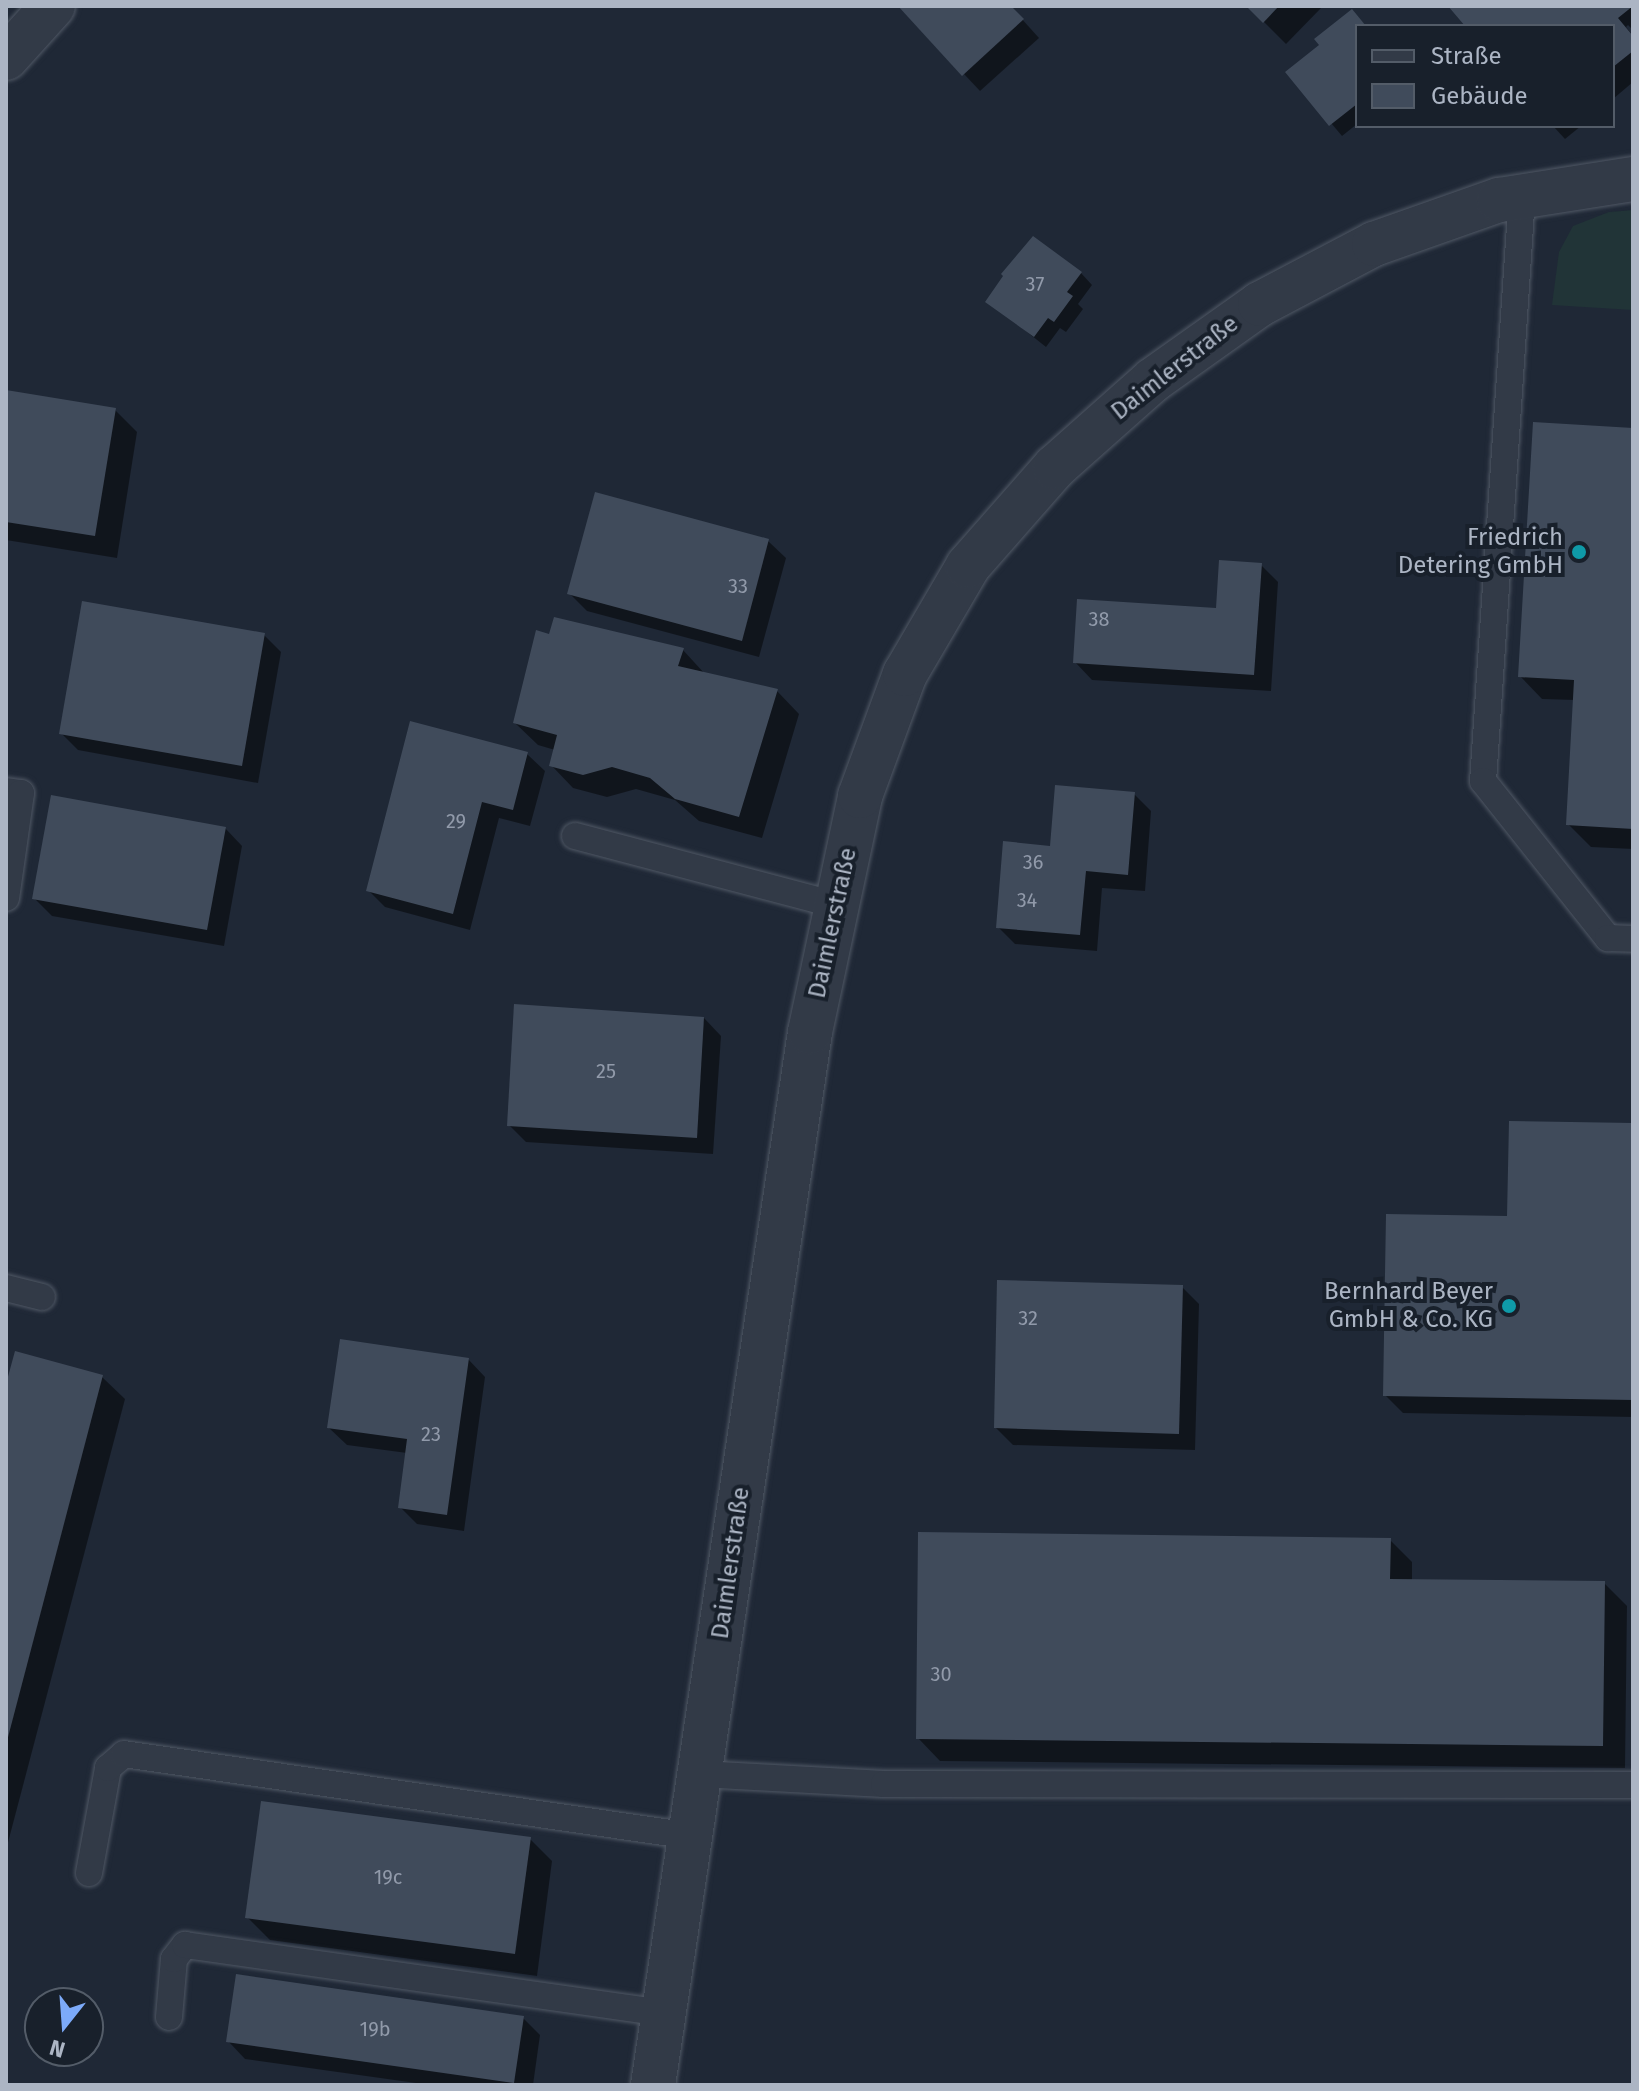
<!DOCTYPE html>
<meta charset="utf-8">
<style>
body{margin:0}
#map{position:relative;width:1639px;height:2091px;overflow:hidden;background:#1f2836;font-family:"Fira Sans",sans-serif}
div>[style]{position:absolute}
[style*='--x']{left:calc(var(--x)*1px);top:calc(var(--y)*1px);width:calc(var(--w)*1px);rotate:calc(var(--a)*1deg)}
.green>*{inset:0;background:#213437}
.shadow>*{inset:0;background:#0007}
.building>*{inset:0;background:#404b5b}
.roads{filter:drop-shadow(0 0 2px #505865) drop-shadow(0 0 2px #505865)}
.service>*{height:26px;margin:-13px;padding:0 13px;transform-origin:13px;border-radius:13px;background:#323a47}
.minor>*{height:44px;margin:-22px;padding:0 22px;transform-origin:22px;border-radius:22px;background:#323a47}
.dots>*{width:22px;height:22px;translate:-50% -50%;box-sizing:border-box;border:4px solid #18202b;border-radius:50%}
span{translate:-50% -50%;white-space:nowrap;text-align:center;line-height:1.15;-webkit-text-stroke:8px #18202b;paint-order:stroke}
.number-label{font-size:20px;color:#919aaa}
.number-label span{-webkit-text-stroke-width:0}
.street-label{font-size:24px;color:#acb5c4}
.poi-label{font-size:24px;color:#acb5c4}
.right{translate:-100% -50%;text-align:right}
.frame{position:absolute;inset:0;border:8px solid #acb5c4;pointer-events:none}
.legend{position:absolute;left:1355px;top:24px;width:260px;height:104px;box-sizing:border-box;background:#18202b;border:2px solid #535c68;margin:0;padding:10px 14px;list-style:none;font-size:24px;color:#acb5c4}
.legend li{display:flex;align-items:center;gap:16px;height:40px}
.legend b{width:40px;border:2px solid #535c68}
.north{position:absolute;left:24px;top:1987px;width:80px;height:80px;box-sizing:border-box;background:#18202b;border:2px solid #535c68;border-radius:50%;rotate:197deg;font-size:22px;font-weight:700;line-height:32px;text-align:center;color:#acb5c4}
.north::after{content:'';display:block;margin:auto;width:28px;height:36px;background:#7caaf9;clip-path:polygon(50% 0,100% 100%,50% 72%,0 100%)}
</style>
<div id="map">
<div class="green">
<div style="clip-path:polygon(1633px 210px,1633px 310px,1552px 305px,1559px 252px,1573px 226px,1609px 212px)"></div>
</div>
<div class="shadow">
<div style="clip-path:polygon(900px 6px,1010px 6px,1039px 38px,980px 91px)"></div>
<div style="clip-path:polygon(1248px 6px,1323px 6px,1286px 44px)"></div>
<div style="clip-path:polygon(1451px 6px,1633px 6px,1633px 30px,1628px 25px,1626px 27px,1633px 36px,1633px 82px,1613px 99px,1613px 26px,1468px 26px)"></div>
<div style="clip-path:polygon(1352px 11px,1366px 26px,1357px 26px,1357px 124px,1342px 136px,1288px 72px,1321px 46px)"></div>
<div style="clip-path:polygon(1553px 126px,1581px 126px,1565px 139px)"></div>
<div style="clip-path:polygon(1081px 273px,1092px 285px,1078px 304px,1083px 309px,1066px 332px,1060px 328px,1046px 347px,988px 301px)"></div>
<div style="clip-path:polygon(6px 392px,115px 410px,137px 432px,117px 558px,6px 540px)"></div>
<div style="clip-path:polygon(1633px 430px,1633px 849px,1591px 847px,1568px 824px,1575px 700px,1542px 699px,1520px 676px)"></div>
<div style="clip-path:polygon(768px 541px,786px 558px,759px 657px,587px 611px,570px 594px)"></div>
<div style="clip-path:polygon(1261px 565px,1278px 582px,1271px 691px,1092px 680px,1075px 662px,1218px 611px)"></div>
<div style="clip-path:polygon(264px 635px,281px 652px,258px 783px,78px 750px,61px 733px)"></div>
<div style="clip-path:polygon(550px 636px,683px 650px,705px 674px,777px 691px,799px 714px,762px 838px,699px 821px,675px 800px,636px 789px,607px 797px,573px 788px,551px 765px,555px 750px,538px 745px,515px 723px)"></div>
<div style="clip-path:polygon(527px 754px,545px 771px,530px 826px,499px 818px,470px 930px,385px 907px,368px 890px)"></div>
<div style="clip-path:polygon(1134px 794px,1151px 811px,1145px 891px,1102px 888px,1097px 951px,1015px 944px,998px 927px,1052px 848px)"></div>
<div style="clip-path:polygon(225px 828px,242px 846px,224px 946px,52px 916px,34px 898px)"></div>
<div style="clip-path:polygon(704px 1018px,721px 1036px,713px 1154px,526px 1142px,509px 1125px)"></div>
<div style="clip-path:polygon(1633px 1125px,1633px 1417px,1403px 1413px,1385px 1395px,1509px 1218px)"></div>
<div style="clip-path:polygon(1182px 1287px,1199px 1304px,1195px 1450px,1013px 1445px,996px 1428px)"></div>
<div style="clip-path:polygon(16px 1354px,102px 1377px,125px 1399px,6px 1850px,6px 1391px)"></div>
<div style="clip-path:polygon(468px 1359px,485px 1377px,464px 1531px,417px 1524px,400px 1507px,407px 1453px,347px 1445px,329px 1428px)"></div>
<div style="clip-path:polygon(1390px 1540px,1412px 1562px,1412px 1581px,1604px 1583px,1627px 1606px,1625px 1768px,940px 1761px,918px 1738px)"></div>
<div style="clip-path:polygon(530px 1839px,552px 1861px,537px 1976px,270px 1940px,247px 1917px)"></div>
<div style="clip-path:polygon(523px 2018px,540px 2035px,533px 2085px,430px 2085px,245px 2059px,228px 2041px)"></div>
</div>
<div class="building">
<div style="clip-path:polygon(898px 6px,1011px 6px,1024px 19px,962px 76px)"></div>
<div style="clip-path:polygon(1246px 6px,1279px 6px,1263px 23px)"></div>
<div style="clip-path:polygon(1448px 6px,1633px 6px,1618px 18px,1633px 36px,1633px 51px,1613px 67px,1613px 26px,1465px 26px)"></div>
<div style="clip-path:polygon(1352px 9px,1366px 26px,1357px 26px,1357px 104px,1329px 126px,1285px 72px,1319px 45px,1314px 39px)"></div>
<div style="clip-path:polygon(1033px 236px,1082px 272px,1067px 292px,1073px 296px,1054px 322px,1048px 318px,1034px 337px,985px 302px,1003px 276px,1001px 274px)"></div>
<div style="clip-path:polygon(6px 390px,116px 408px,95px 536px,6px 522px)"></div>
<div style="clip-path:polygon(1533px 422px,1633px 428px,1633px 829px,1566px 825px,1574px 680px,1518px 677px)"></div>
<div style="clip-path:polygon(595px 492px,769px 539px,742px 641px,567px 594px)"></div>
<div style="clip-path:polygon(1219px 560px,1262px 563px,1254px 675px,1073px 663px,1077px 599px,1216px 608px)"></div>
<div style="clip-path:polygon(82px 601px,265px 633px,242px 766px,59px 734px)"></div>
<div style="clip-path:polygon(554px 617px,684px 648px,678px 666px,778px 689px,739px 817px,675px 799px,650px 778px,612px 767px,583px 775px,549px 766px,557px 735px,513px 723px,536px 630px,549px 634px)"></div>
<div style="clip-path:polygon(410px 721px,528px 752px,513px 810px,482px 802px,453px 914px,366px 891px)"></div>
<div style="clip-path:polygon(1055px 785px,1135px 792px,1128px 875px,1086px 871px,1080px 935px,996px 928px,1003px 841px,1050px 846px)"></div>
<div style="clip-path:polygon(51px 795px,226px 827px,207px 930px,32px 899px)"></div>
<div style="clip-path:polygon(514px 1004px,704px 1017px,697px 1138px,507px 1126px)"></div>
<div style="clip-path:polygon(1509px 1121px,1633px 1123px,1633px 1400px,1383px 1396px,1386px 1214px,1507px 1216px)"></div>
<div style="clip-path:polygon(997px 1280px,1183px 1285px,1179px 1434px,994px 1428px)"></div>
<div style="clip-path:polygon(340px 1339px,469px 1358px,447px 1515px,398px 1508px,407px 1439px,327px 1428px)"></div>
<div style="clip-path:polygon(15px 1351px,103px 1375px,7px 1741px,6px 1384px)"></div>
<div style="clip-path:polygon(918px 1532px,1391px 1538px,1390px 1579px,1605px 1581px,1603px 1746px,916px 1739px)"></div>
<div style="clip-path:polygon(261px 1801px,531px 1837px,515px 1954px,245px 1918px)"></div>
<div style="clip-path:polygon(236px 1974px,524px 2016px,514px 2083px,226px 2042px)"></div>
</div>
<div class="roads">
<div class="service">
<div style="--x:1522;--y:196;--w:586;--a:93.81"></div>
<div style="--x:1483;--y:781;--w:201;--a:51.5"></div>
<div style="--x:1608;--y:938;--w:25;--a:2"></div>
<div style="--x:6;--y:791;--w:15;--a:8"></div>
<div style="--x:21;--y:793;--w:106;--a:98.1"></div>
<div style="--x:575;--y:836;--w:270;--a:14.8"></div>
<div style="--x:6;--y:1288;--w:37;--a:14"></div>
<div style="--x:700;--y:1774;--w:184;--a:3.1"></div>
<div style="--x:884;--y:1784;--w:749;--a:0.08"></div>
<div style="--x:89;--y:1873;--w:107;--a:-79.7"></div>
<div style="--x:108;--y:1768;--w:21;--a:-41"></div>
<div style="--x:124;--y:1754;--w:573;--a:8.23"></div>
<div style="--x:169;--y:2017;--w:58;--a:-85.1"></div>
<div style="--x:174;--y:1959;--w:18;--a:-52"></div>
<div style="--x:185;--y:1945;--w:484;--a:8.1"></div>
</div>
<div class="minor">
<div style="--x:6;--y:58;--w:70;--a:-47.9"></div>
<div style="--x:653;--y:2085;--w:1065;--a:-81.52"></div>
<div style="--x:810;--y:1032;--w:241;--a:-78"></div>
<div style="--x:860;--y:796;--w:130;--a:-69.8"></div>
<div style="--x:905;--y:674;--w:125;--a:-59.7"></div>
<div style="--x:968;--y:566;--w:132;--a:-48.7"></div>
<div style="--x:1055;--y:467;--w:131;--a:-41.6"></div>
<div style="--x:1153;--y:380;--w:131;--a:-35.4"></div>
<div style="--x:1260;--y:304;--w:129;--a:-27.8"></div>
<div style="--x:1374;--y:244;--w:133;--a:-19.4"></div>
<div style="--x:1499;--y:200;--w:136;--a:-8.9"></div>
</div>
</div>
<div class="dots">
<div style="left:1579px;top:552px;background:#0f9aa8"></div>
<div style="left:1509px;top:1306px;background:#0f9aa8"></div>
</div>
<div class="number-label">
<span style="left:1035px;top:284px">37</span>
<span style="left:738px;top:586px">33</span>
<span style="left:1099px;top:619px">38</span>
<span style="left:456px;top:821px">29</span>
<span style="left:1033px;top:862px">36</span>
<span style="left:1027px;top:900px">34</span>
<span style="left:606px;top:1071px">25</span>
<span style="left:1028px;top:1318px">32</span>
<span style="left:431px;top:1434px">23</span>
<span style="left:941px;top:1674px">30</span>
<span style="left:388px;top:1877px">19c</span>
<span style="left:375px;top:2029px">19b</span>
</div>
<div class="street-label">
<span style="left:1175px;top:368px;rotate:-38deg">Daimlerstraße</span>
<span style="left:833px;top:923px;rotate:-78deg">Daimlerstraße</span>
<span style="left:731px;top:1563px;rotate:-82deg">Daimlerstraße</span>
</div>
<div class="poi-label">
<span class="right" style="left:1563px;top:552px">Friedrich<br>Detering GmbH</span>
<span class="right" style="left:1493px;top:1306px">Bernhard Beyer<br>GmbH &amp; Co. KG</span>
</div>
<div class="frame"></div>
<ul class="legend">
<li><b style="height:10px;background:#323a47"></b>Straße</li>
<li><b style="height:22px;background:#404b5b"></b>Gebäude</li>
</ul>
<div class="north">N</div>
</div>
